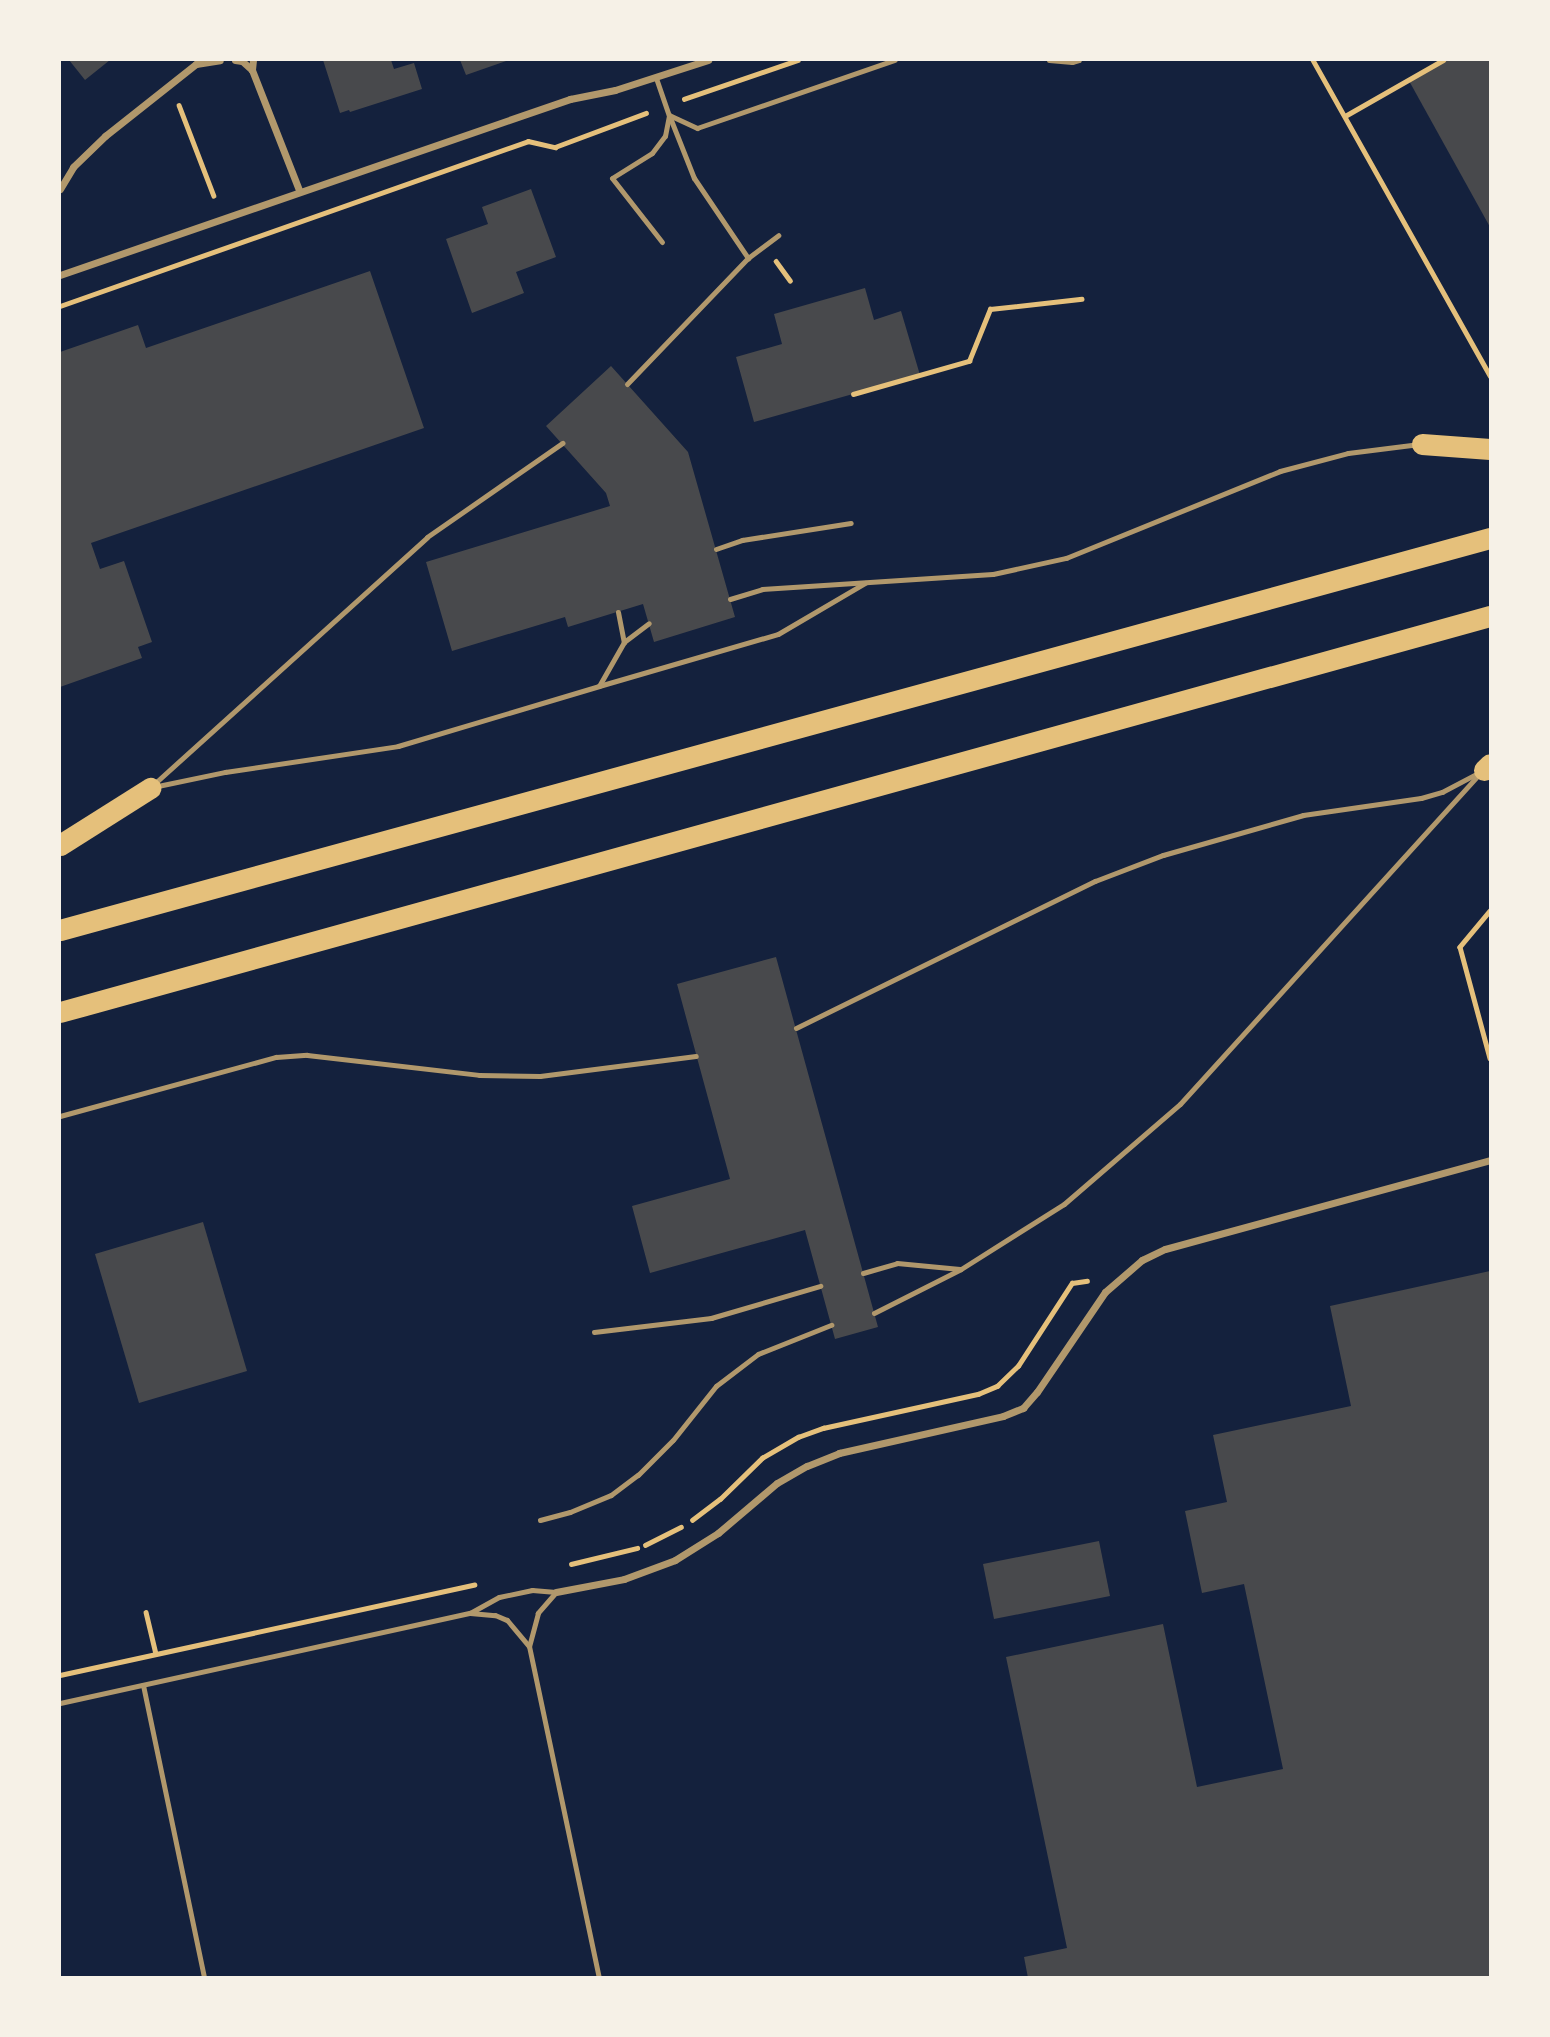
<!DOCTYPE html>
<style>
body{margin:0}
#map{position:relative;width:1550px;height:2037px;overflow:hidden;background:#14213d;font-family:Signika,sans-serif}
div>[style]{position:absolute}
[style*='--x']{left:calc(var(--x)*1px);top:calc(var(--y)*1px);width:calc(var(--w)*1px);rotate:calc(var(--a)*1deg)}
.building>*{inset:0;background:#48494c}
.path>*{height:4.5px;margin:-2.25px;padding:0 2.25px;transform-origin:2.25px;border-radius:2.25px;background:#e5c07b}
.service>*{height:5px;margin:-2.5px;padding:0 2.5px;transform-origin:2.5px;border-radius:2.5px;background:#b1986c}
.minor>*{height:7px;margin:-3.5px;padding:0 3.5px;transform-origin:3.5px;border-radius:3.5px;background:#b1986c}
.motorway>*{height:21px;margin:-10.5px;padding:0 10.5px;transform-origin:10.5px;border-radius:10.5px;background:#e5c07b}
span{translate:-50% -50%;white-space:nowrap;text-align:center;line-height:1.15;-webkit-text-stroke:5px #f6f1e7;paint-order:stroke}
.frame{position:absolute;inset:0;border:61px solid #f6f1e7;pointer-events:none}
</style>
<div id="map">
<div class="building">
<div style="clip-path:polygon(69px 60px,110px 60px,85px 80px)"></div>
<div style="clip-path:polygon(323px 60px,391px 60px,394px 69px,414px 63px,422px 89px,350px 112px,349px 110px,340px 113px)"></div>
<div style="clip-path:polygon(460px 60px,509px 60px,466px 75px)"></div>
<div style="clip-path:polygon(1443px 60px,1490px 60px,1490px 227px,1408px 79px)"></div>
<div style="clip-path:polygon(531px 189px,556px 257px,516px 272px,524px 293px,472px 313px,446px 239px,488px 224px,482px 207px)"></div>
<div style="clip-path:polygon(370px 271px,424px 428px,91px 543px,100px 569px,124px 561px,152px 642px,138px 647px,142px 658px,60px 687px,60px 352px,138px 325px,146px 348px)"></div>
<div style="clip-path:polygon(865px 288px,874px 320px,901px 311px,920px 375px,754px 422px,736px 357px,782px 344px,774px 314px)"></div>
<div style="clip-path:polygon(611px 366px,688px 452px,735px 617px,654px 642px,643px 604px,568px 627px,565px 617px,452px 651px,426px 562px,610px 506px,606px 493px,546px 426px)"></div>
<div style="clip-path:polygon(776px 957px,878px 1327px,835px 1339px,805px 1230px,650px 1273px,632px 1206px,730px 1179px,677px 984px)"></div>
<div style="clip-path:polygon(203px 1222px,247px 1371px,139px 1403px,95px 1254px)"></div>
<div style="clip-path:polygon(1490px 1271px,1490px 1978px,1028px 1978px,1024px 1957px,1067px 1948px,1006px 1657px,1163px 1624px,1197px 1787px,1283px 1769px,1244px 1584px,1202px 1593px,1185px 1511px,1227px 1502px,1213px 1435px,1351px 1406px,1330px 1306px)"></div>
<div style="clip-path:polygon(1099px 1541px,1110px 1596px,994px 1619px,983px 1564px)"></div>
</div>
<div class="path">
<div style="--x:1313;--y:60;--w:362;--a:60.7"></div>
<div style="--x:684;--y:99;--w:120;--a:-18.9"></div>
<div style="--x:179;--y:105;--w:97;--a:69"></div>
<div style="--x:1345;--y:116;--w:113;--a:-29.7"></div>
<div style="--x:776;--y:261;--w:24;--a:54"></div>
<div style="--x:60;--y:306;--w:496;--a:-19.4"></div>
<div style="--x:528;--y:141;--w:28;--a:13"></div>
<div style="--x:555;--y:147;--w:97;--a:-20.5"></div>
<div style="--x:853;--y:394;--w:121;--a:-15.9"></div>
<div style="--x:969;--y:361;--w:56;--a:-68"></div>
<div style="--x:990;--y:309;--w:92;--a:-6.3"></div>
<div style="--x:1490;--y:911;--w:47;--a:129.8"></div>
<div style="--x:1460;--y:947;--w:115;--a:74.9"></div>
<div style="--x:692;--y:1520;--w:35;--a:-37"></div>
<div style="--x:720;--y:1499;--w:59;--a:-44.3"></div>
<div style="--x:762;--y:1458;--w:42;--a:-30.3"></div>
<div style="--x:798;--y:1437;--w:27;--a:-20"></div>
<div style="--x:823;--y:1428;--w:159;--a:-12.4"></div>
<div style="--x:978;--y:1394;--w:21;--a:-23"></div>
<div style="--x:997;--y:1386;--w:29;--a:-44"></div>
<div style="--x:1018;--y:1366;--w:99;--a:-57"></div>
<div style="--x:1072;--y:1283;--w:15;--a:-8"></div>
<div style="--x:645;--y:1545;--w:40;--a:-26.6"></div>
<div style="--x:571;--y:1564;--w:68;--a:-13.6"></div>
<div style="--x:146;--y:1612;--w:43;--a:76.6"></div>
<div style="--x:60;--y:1675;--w:424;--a:-12.3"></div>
</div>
<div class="service">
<div style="--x:1049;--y:60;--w:23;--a:5"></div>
<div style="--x:1072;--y:62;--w:7;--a:-16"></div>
<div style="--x:656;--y:78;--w:39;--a:71"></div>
<div style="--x:669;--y:115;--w:31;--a:25"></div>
<div style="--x:697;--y:128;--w:209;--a:-19"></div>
<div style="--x:669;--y:115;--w:68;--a:68.4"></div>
<div style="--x:694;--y:178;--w:97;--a:56"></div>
<div style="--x:662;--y:242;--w:81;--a:-128"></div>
<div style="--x:612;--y:178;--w:47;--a:-32"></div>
<div style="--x:652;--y:153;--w:21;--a:-53"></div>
<div style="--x:665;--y:136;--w:21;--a:-79"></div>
<div style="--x:627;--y:384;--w:175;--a:-46.2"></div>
<div style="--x:748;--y:258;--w:38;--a:-37"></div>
<div style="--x:716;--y:549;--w:28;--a:-19"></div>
<div style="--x:742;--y:540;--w:110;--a:-8.9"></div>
<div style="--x:730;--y:599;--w:34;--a:-17"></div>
<div style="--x:762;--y:589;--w:231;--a:-3.7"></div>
<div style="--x:993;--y:574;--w:75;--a:-12.4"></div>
<div style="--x:1066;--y:558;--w:231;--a:-22.1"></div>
<div style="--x:1280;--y:471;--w:70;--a:-14.8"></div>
<div style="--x:1348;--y:453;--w:72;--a:-7.2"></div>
<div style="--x:618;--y:612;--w:31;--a:79"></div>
<div style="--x:599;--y:686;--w:186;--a:-16.2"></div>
<div style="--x:778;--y:634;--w:101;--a:-30.4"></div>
<div style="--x:154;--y:784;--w:368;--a:-42.1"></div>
<div style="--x:427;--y:537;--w:165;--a:-34.8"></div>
<div style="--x:153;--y:787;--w:74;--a:-11.8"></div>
<div style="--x:225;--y:772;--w:175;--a:-8.5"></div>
<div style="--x:398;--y:746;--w:210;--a:-16.6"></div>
<div style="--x:599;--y:686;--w:51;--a:-60.4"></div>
<div style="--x:624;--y:642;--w:31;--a:-37"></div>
<div style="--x:796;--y:1028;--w:333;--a:-26.2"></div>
<div style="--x:1095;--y:881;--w:73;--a:-20.9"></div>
<div style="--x:1163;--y:855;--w:146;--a:-15.9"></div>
<div style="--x:1303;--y:815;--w:119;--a:-8.2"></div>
<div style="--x:1421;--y:798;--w:22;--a:-16"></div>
<div style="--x:1442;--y:792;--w:41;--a:-27.8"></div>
<div style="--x:60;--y:1116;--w:224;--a:-15.3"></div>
<div style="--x:276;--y:1057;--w:31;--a:-4"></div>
<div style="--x:307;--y:1055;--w:173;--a:6.6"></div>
<div style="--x:479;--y:1075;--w:61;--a:0.9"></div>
<div style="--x:540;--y:1076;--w:157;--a:-7.3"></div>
<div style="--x:863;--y:1273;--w:35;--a:-16"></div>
<div style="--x:897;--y:1263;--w:63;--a:5.4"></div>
<div style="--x:874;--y:1313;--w:97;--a:-26.8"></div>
<div style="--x:961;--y:1269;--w:122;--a:-32.3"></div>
<div style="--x:1064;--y:1204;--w:153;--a:-40.8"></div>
<div style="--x:1180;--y:1104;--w:447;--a:-47.8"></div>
<div style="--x:594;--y:1332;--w:118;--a:-6.8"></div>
<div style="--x:711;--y:1318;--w:114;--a:-16.4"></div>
<div style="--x:540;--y:1520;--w:31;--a:-15"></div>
<div style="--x:570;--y:1512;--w:44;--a:-22.5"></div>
<div style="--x:611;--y:1495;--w:34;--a:-37"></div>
<div style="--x:638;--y:1475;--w:49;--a:-45"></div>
<div style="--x:673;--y:1440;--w:69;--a:-51.5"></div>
<div style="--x:716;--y:1386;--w:53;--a:-37.3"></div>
<div style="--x:758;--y:1354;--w:79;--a:-21.7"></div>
<div style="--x:556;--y:1592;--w:28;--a:131"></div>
<div style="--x:538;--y:1613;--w:34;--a:105"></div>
<div style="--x:529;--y:1646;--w:339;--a:78.1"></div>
<div style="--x:470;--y:1613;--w:25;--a:5"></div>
<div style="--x:495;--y:1615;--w:13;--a:23"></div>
<div style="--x:507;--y:1620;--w:34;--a:50"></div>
<div style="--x:143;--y:1685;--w:299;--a:78.2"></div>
<div style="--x:60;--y:1703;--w:420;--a:-12.4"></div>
<div style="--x:470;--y:1613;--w:33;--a:-29"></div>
<div style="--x:499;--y:1597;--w:34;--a:-12"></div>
<div style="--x:532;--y:1590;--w:24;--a:5"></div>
</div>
<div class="minor">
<div style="--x:235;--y:60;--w:7;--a:8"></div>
<div style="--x:242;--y:61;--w:13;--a:42"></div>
<div style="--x:253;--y:60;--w:10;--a:96"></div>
<div style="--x:252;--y:70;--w:129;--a:68.6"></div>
<div style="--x:196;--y:64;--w:24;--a:-9"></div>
<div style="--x:60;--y:189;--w:26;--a:-59"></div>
<div style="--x:73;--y:167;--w:45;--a:-44.1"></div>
<div style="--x:105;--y:136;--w:122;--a:-38.4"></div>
<div style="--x:60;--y:275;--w:540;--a:-19.04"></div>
<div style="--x:570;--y:99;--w:46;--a:-11.3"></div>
<div style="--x:615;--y:90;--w:98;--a:-17.9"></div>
<div style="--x:556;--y:1592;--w:69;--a:-10.8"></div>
<div style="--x:624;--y:1579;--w:54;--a:-20.4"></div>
<div style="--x:675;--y:1560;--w:51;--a:-32.1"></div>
<div style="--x:718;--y:1533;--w:77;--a:-40.3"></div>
<div style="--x:777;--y:1483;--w:34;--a:-30"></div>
<div style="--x:807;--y:1466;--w:35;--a:-22"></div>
<div style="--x:839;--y:1453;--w:168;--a:-12.7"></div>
<div style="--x:1003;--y:1416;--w:22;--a:-22"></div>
<div style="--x:1023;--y:1408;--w:21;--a:-49"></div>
<div style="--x:1037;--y:1392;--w:121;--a:-55.8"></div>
<div style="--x:1105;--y:1292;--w:49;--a:-40.9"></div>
<div style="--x:1142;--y:1260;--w:25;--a:-26"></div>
<div style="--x:1165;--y:1249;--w:337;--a:-15.3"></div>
</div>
<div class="motorway">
<div style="--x:1422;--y:444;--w:68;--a:4.2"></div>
<div style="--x:1484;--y:770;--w:8;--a:-45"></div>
<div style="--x:60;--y:845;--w:107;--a:-32.3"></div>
<div style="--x:60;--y:930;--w:1483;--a:-15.33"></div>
<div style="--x:60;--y:1012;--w:1484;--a:-15.48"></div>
</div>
<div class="frame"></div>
</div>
